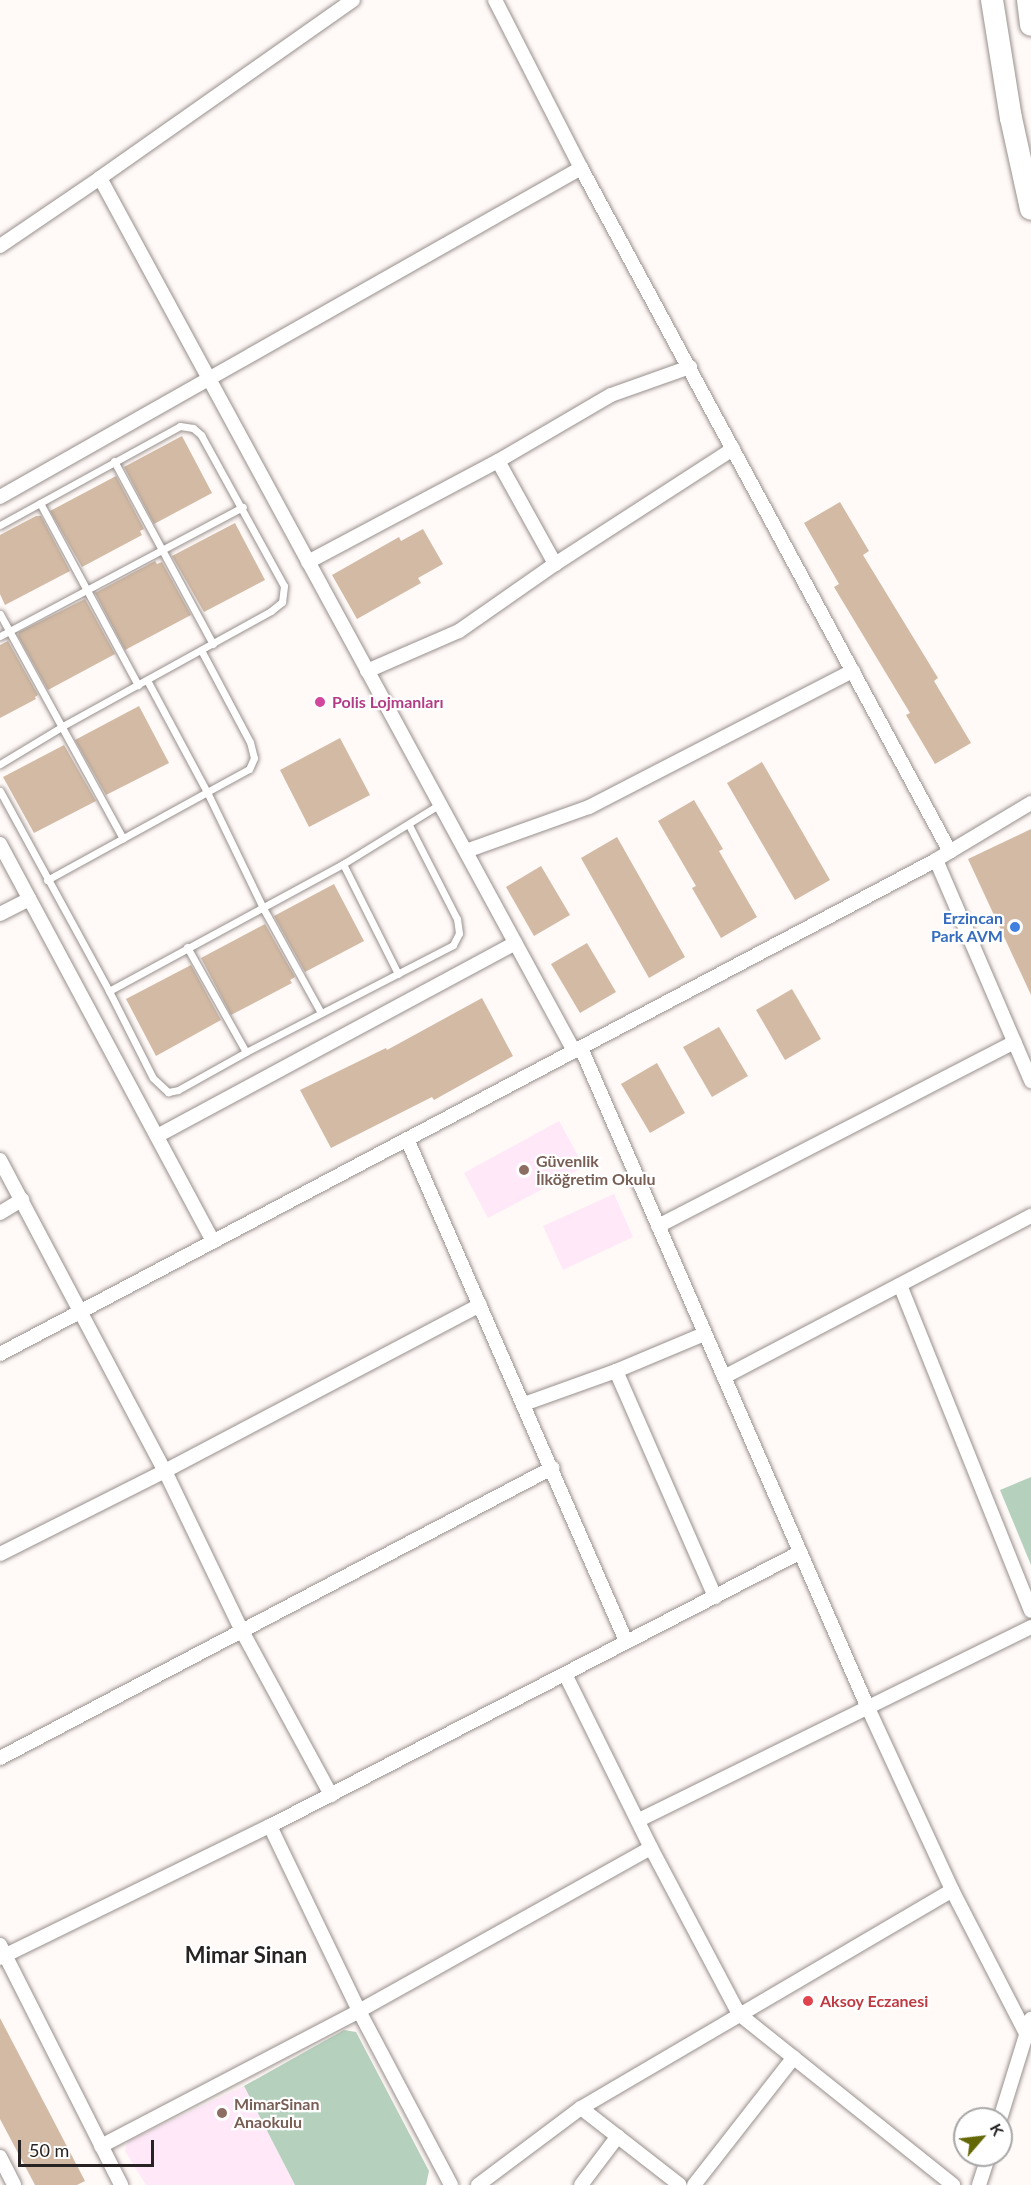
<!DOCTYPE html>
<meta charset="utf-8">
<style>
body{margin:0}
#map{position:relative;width:1031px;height:2185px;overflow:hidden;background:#fff9f7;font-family:Lato,sans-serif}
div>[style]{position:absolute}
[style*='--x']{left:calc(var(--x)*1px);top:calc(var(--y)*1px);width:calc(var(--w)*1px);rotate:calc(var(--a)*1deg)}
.education>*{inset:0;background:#ffe9f8}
.green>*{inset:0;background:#b5d1bd}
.building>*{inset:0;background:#d3baa4}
.roads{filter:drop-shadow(0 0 2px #98908d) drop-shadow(0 0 2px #98908d)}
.lane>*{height:7px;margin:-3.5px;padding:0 3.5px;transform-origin:3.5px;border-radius:3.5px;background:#fff}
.street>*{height:14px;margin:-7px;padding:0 7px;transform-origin:7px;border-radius:7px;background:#fff}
.primary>*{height:22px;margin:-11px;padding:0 11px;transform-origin:11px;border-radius:11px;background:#fff}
.dots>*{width:16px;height:16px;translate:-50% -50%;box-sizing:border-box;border:3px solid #fff;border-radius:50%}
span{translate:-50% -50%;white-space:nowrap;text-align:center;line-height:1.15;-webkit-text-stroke:4.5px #fff;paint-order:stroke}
.hotel-label{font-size:16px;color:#b23c85;font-weight:700}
.left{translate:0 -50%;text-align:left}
.shop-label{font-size:16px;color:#366cbe;font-weight:700}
.right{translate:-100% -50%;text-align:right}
.education-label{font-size:16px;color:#785e54;font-weight:700}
.health-label{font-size:16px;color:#be3a42;font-weight:700}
.district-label{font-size:22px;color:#262322;font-weight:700}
.north{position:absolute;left:953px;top:2107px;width:60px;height:60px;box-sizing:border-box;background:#fff;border:2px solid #a8a7a7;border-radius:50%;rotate:62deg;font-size:16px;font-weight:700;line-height:24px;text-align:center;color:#262322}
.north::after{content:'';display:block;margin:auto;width:21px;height:27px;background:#636705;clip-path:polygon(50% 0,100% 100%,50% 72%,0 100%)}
.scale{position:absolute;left:18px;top:2140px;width:136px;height:27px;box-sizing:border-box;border:3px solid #262322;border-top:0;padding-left:8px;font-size:18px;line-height:21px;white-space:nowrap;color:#262322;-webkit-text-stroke:4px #fff;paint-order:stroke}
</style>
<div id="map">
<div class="education">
<div style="clip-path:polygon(559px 1121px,584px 1167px,488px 1218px,464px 1173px)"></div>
<div style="clip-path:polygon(614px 1194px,633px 1237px,563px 1270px,543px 1226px)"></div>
<div style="clip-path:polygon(244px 2086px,295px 2185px,146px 2185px,125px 2151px,128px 2141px)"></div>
</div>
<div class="green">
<div style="clip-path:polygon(1031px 1477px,1031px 1565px,1000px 1490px)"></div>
<div style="clip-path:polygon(344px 2030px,356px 2032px,429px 2171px,426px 2185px,295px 2185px,244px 2086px)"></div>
</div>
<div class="building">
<div style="clip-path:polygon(182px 436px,212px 493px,154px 524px,124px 467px)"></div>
<div style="clip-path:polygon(116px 476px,144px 529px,140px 531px,142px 535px,82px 567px,50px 511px)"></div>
<div style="clip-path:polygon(840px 502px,869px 551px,863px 555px,938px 678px,934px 681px,971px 743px,935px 764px,906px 715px,910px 713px,834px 587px,839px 584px,804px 523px)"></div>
<div style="clip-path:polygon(36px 516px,41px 516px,70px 571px,5px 605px,0 594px,0 535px)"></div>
<div style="clip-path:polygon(235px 523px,265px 580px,204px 612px,172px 556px)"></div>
<div style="clip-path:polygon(423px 529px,443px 564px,418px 578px,421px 583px,357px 619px,332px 575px,399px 537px,401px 541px)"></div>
<div style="clip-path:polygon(155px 561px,157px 564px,162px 562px,191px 615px,125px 650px,95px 593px)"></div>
<div style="clip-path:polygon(85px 599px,115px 654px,48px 690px,18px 636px,19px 632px)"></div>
<div style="clip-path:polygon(8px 641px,38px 695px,35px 697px,36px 699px,0 718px,0 645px)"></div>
<div style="clip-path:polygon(139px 706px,169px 763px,106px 795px,75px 740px)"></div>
<div style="clip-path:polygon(340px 738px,370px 795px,309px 827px,280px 770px)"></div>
<div style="clip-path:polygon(64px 745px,96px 801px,34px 833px,3px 777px)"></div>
<div style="clip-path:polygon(762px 762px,830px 880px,795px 900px,727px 783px)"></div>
<div style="clip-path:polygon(694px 800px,723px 849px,719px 851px,757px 917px,721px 938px,692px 888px,696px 886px,658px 821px)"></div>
<div style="clip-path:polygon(1031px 829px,1031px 995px,968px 859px)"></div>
<div style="clip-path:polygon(617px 837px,685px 957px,649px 978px,581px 858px)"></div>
<div style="clip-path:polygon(541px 866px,570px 915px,534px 936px,506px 887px)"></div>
<div style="clip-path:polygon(334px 884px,364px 941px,305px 972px,274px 916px)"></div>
<div style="clip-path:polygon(265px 924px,295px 977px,290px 980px,292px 983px,231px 1015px,201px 958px)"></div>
<div style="clip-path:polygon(587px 943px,616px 992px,580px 1013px,551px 964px)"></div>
<div style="clip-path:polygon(191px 965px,221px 1020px,156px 1056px,126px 999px)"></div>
<div style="clip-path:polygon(792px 989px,821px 1039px,785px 1060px,756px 1010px)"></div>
<div style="clip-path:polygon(482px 998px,513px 1056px,434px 1100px,432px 1097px,331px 1148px,300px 1090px,386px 1048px,387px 1050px)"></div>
<div style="clip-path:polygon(719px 1027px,748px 1076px,712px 1097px,683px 1047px)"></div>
<div style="clip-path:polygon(657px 1063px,685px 1113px,650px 1133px,621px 1084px)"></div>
<div style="clip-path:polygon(0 2018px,85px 2181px,77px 2185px,35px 2185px,0 2119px)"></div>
</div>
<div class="roads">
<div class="lane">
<div style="--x:114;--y:461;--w:208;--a:61.6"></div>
<div style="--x:40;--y:503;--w:207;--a:61.7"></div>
<div style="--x:0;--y:525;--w:205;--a:-28.8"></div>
<div style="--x:180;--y:426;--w:13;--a:9"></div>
<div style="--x:193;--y:428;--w:11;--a:41"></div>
<div style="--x:201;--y:435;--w:172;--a:61.2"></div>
<div style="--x:284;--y:586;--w:16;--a:97"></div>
<div style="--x:282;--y:602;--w:14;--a:141"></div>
<div style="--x:271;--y:611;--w:238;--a:151.1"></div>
<div style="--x:63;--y:726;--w:74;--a:148.9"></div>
<div style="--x:0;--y:614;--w:256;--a:61.3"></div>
<div style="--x:0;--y:636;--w:275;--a:-28"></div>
<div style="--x:201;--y:650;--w:104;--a:62"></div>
<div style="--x:250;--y:742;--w:16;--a:76"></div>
<div style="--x:254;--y:758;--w:12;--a:114"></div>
<div style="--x:249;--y:769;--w:48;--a:151.3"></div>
<div style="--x:207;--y:792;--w:127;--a:64.2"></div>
<div style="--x:262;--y:906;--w:122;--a:61.1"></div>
<div style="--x:0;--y:791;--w:228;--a:61.4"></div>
<div style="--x:109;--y:991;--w:97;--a:63.2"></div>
<div style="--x:153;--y:1078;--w:21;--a:43"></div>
<div style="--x:168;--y:1092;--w:10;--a:-11"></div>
<div style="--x:178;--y:1090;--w:78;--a:-29.2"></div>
<div style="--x:246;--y:1052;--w:233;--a:-27.3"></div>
<div style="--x:453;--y:945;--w:13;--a:-63"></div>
<div style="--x:459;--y:933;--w:14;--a:-98"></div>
<div style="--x:457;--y:919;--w:106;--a:-117.1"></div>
<div style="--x:343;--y:864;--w:123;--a:63.4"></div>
<div style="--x:47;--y:880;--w:183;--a:-28.8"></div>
<div style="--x:207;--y:792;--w:127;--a:-118.2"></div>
<div style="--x:187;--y:947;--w:120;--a:60.7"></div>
<div style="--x:109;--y:991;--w:266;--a:-28.5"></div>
<div style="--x:343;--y:864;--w:114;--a:-31.7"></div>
</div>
<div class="street">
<div style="--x:353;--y:0;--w:309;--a:144.9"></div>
<div style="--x:100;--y:178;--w:993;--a:61.5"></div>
<div style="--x:495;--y:0;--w:189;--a:62.9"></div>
<div style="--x:581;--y:168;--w:777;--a:61.65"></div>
<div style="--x:0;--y:246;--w:121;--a:-34.2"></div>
<div style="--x:498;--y:461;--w:118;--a:61"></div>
<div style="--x:0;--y:497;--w:668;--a:-29.52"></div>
<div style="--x:308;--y:562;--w:215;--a:-28"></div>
<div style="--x:498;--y:461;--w:131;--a:-30.3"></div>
<div style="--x:611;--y:395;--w:84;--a:-19.5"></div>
<div style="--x:367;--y:671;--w:100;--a:-23.5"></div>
<div style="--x:459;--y:631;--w:117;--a:-34.9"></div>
<div style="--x:555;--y:564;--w:212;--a:-32.9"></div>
<div style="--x:0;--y:844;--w:451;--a:61.8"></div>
<div style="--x:466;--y:851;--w:131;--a:-19.7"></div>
<div style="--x:589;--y:807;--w:297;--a:-27.3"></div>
<div style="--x:936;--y:860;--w:241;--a:66.7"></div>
<div style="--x:0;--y:914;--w:33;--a:-27"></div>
<div style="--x:581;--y:1048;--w:720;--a:66.5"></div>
<div style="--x:868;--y:1708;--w:200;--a:65.2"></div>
<div style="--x:952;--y:1890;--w:163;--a:62.7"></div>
<div style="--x:1027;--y:2035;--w:4;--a:14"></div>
<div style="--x:157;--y:1136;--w:407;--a:-28.3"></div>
<div style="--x:407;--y:1139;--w:548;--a:66.43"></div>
<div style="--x:0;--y:1160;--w:352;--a:62.1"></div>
<div style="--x:165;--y:1471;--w:178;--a:64.3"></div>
<div style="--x:242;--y:1631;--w:187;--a:61.5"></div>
<div style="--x:0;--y:1213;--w:26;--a:-31"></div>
<div style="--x:658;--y:1226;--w:401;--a:-27.3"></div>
<div style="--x:900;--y:1285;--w:351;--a:68.1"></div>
<div style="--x:0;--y:1354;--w:1058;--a:-27.82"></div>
<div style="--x:936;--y:860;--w:111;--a:-31"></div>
<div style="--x:616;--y:1371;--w:247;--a:66.3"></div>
<div style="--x:724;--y:1377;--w:347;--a:-27.7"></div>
<div style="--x:524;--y:1404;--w:98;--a:-19.7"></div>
<div style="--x:616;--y:1371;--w:95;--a:-22.8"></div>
<div style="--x:0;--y:1554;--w:185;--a:-26.7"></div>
<div style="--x:165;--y:1471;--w:356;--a:-27.8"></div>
<div style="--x:565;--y:1674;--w:194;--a:63.7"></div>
<div style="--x:651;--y:1848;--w:188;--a:62.1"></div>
<div style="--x:739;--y:2014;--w:274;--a:38.6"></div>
<div style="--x:0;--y:1758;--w:624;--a:-27.72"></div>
<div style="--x:639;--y:1820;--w:437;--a:-26.2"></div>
<div style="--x:270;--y:1826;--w:205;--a:64.3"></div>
<div style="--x:359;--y:2011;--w:197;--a:62.1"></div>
<div style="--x:0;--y:1945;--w:269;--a:63.2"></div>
<div style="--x:0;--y:1958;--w:301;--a:-26.1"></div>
<div style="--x:270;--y:1826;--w:595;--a:-27.3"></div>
<div style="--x:581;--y:2108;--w:125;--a:37.9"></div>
<div style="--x:1000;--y:2119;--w:105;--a:-72.8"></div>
<div style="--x:101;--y:2146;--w:291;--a:-27.6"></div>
<div style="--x:359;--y:2011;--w:334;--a:-29.2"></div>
<div style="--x:0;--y:2157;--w:31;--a:63"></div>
<div style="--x:478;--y:2185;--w:129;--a:-36.8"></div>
<div style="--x:581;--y:2108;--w:430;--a:-30.4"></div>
<div style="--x:581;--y:2185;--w:61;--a:-52.9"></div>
<div style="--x:694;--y:2185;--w:162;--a:-52"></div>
<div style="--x:979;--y:2185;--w:32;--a:-72"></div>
</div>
<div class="primary">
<div style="--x:992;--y:0;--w:120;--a:80.9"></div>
<div style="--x:1011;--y:118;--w:93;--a:77.6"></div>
<div style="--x:1028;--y:0;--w:25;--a:83"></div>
</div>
</div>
<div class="dots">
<div style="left:320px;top:702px;background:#d1479c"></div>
<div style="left:1015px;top:927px;background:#3f7fe0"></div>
<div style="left:524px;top:1170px;background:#8d6e63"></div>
<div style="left:808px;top:2001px;background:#e0444e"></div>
<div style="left:222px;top:2113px;background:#8d6e63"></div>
</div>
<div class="hotel-label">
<span class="left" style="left:332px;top:702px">Polis Lojmanları</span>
</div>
<div class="shop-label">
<span class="right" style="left:1003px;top:927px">Erzincan<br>Park AVM</span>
</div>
<div class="education-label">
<span class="left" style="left:536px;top:1170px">Güvenlik<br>İlköğretim Okulu</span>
<span class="left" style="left:234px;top:2113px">MimarSinan<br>Anaokulu</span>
</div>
<div class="health-label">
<span class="left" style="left:820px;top:2001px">Aksoy Eczanesi</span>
</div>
<div class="district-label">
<span style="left:246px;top:1955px">Mimar Sinan</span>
</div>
<div class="north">K</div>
<div class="scale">50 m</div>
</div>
